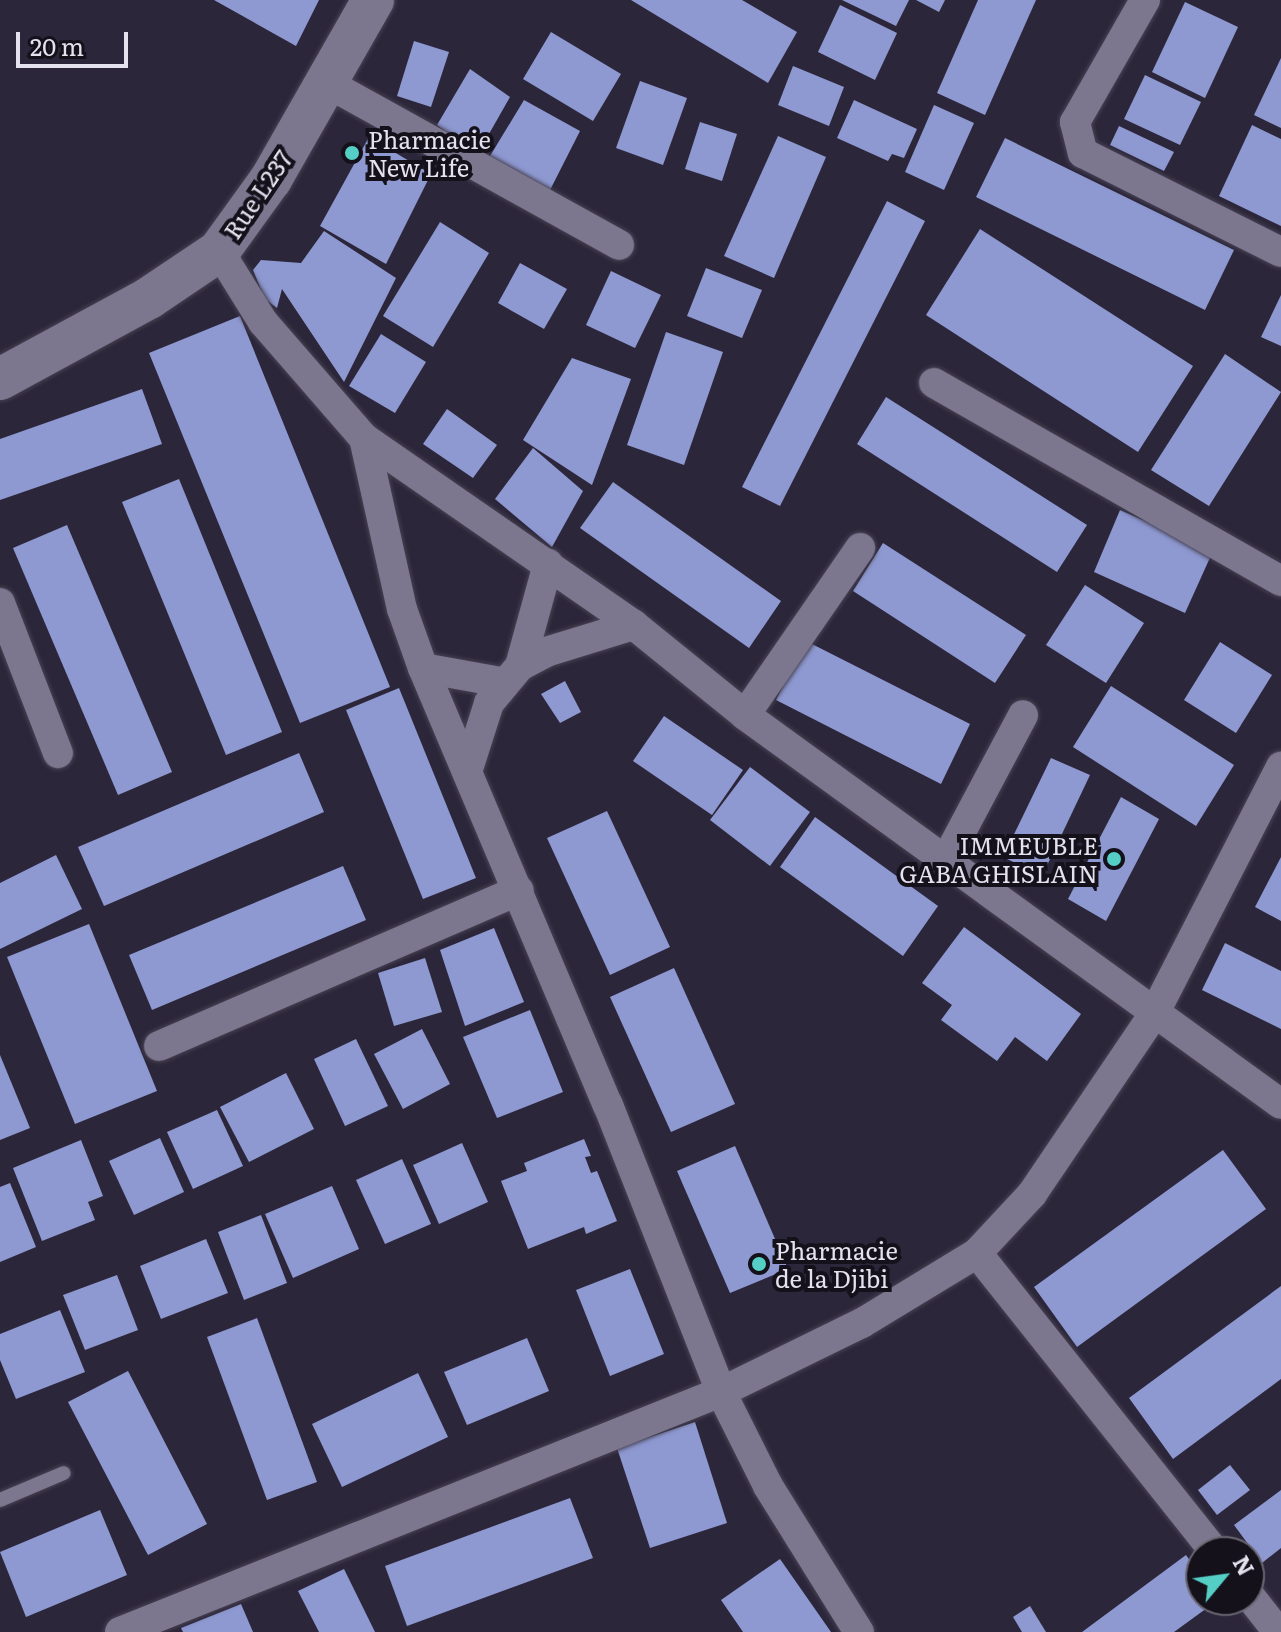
<!DOCTYPE html>
<style>
body{margin:0}
#map{position:relative;width:1281px;height:1632px;overflow:hidden;background:#2c263a;font-family:Literata,serif}
div>[style]{position:absolute}
[style*='--x']{left:calc(var(--x)*1px);top:calc(var(--y)*1px);width:calc(var(--w)*1px);rotate:calc(var(--a)*1deg)}
.building>*{inset:0;background:#8e99d2}
.roads{filter:drop-shadow(0 0 2px #474253) drop-shadow(0 0 2px #474253)}
.lane>*{height:14px;margin:-7px;padding:0 7px;transform-origin:7px;border-radius:7px;background:#7c768e}
.street>*{height:30px;margin:-15px;padding:0 15px;transform-origin:15px;border-radius:15px;background:#7c768e}
.secondary>*{height:42px;margin:-21px;padding:0 21px;transform-origin:21px;border-radius:21px;background:#7c768e}
.dots>*{width:22px;height:22px;translate:-50% -50%;box-sizing:border-box;border:4px solid #14111a;border-radius:50%}
span{translate:-50% -50%;white-space:nowrap;text-align:center;line-height:1.15;-webkit-text-stroke:8px #14111a;paint-order:stroke}
.poi-label{font-size:24px;color:#e5e2f0}
.left{translate:0 -50%;text-align:left}
.right{translate:-100% -50%;text-align:right}
.street-label{font-size:24px;color:#e5e2f0}
.north{position:absolute;left:1185px;top:1536px;width:80px;height:80px;box-sizing:border-box;background:#14111a;border:2px solid #686570;border-radius:50%;rotate:61deg;font-size:22px;font-weight:700;line-height:32px;text-align:center;color:#e5e2f0}
.north::after{content:'';display:block;margin:auto;width:28px;height:36px;background:#55cec6;clip-path:polygon(50% 0,100% 100%,50% 72%,0 100%)}
.scale{position:absolute;left:16px;top:32px;width:112px;height:36px;box-sizing:border-box;border:4px solid #e5e2f0;border-top:0;padding-left:10px;font-size:24px;line-height:28px;white-space:nowrap;color:#e5e2f0;-webkit-text-stroke:6px #14111a;paint-order:stroke}
</style>
<div id="map">
<div class="building">
<div style="clip-path:polygon(214px 0,319px 0,296px 46px)"></div>
<div style="clip-path:polygon(631px 0,742px 0,797px 32px,768px 83px)"></div>
<div style="clip-path:polygon(842px 0,909px 0,896px 26px)"></div>
<div style="clip-path:polygon(916px 0,945px 0,939px 12px)"></div>
<div style="clip-path:polygon(978px 0,1036px 0,985px 115px,937px 93px)"></div>
<div style="clip-path:polygon(1185px 2px,1238px 27px,1205px 98px,1152px 72px)"></div>
<div style="clip-path:polygon(840px 5px,897px 33px,875px 80px,818px 52px)"></div>
<div style="clip-path:polygon(551px 32px,621px 74px,593px 121px,523px 79px)"></div>
<div style="clip-path:polygon(414px 41px,449px 52px,431px 107px,397px 96px)"></div>
<div style="clip-path:polygon(1281px 58px,1281px 128px,1254px 115px)"></div>
<div style="clip-path:polygon(793px 66px,844px 87px,829px 126px,778px 105px)"></div>
<div style="clip-path:polygon(470px 69px,510px 97px,477px 155px,437px 125px)"></div>
<div style="clip-path:polygon(1145px 75px,1201px 102px,1180px 145px,1124px 119px)"></div>
<div style="clip-path:polygon(640px 81px,687px 98px,663px 165px,616px 148px)"></div>
<div style="clip-path:polygon(524px 100px,580px 131px,547px 196px,487px 161px)"></div>
<div style="clip-path:polygon(854px 100px,917px 129px,904px 158px,892px 154px,888px 161px,837px 138px)"></div>
<div style="clip-path:polygon(934px 105px,974px 123px,944px 190px,905px 172px)"></div>
<div style="clip-path:polygon(700px 122px,737px 134px,722px 181px,685px 169px)"></div>
<div style="clip-path:polygon(1252px 125px,1281px 139px,1281px 226px,1219px 196px)"></div>
<div style="clip-path:polygon(1119px 126px,1174px 152px,1164px 171px,1110px 145px)"></div>
<div style="clip-path:polygon(778px 136px,826px 157px,774px 278px,724px 256px)"></div>
<div style="clip-path:polygon(369px 137px,431px 174px,386px 264px,320px 226px)"></div>
<div style="clip-path:polygon(1005px 138px,1234px 250px,1205px 310px,976px 197px)"></div>
<div style="clip-path:polygon(887px 201px,925px 221px,780px 506px,742px 487px)"></div>
<div style="clip-path:polygon(440px 222px,489px 253px,433px 347px,383px 316px)"></div>
<div style="clip-path:polygon(980px 229px,1193px 366px,1138px 452px,926px 315px)"></div>
<div style="clip-path:polygon(324px 231px,396px 278px,344px 382px,282px 289px,277px 308px,265px 299px,253px 270px,261px 260px,301px 263px)"></div>
<div style="clip-path:polygon(520px 263px,567px 289px,544px 329px,498px 303px)"></div>
<div style="clip-path:polygon(706px 268px,762px 290px,742px 338px,687px 316px)"></div>
<div style="clip-path:polygon(611px 271px,661px 295px,635px 348px,586px 325px)"></div>
<div style="clip-path:polygon(1281px 295px,1281px 346px,1261px 337px)"></div>
<div style="clip-path:polygon(240px 316px,390px 687px,300px 723px,149px 353px)"></div>
<div style="clip-path:polygon(666px 332px,723px 352px,684px 465px,627px 445px)"></div>
<div style="clip-path:polygon(381px 334px,426px 362px,395px 413px,349px 386px)"></div>
<div style="clip-path:polygon(1225px 354px,1281px 392px,1209px 506px,1151px 470px)"></div>
<div style="clip-path:polygon(572px 358px,631px 379px,592px 485px,523px 440px)"></div>
<div style="clip-path:polygon(142px 389px,162px 444px,0 500px,0 439px)"></div>
<div style="clip-path:polygon(886px 397px,1087px 525px,1057px 572px,857px 444px)"></div>
<div style="clip-path:polygon(447px 409px,497px 445px,473px 478px,423px 444px)"></div>
<div style="clip-path:polygon(533px 448px,583px 491px,552px 547px,495px 499px)"></div>
<div style="clip-path:polygon(179px 479px,282px 732px,226px 755px,122px 502px)"></div>
<div style="clip-path:polygon(613px 482px,781px 601px,749px 648px,580px 528px)"></div>
<div style="clip-path:polygon(1120px 510px,1213px 551px,1185px 613px,1094px 572px)"></div>
<div style="clip-path:polygon(67px 525px,172px 772px,118px 795px,13px 548px)"></div>
<div style="clip-path:polygon(883px 543px,1026px 635px,995px 683px,853px 591px)"></div>
<div style="clip-path:polygon(1085px 585px,1144px 623px,1106px 683px,1046px 645px)"></div>
<div style="clip-path:polygon(806px 641px,970px 724px,941px 784px,776px 700px)"></div>
<div style="clip-path:polygon(1220px 642px,1272px 675px,1236px 733px,1184px 700px)"></div>
<div style="clip-path:polygon(565px 681px,581px 712px,560px 723px,541px 694px)"></div>
<div style="clip-path:polygon(1111px 686px,1234px 765px,1196px 826px,1073px 747px)"></div>
<div style="clip-path:polygon(399px 688px,476px 878px,423px 899px,346px 710px)"></div>
<div style="clip-path:polygon(664px 716px,743px 770px,712px 815px,633px 761px)"></div>
<div style="clip-path:polygon(299px 753px,324px 812px,104px 906px,78px 847px)"></div>
<div style="clip-path:polygon(1051px 758px,1090px 775px,1042px 876px,1003px 857px)"></div>
<div style="clip-path:polygon(750px 767px,810px 812px,770px 866px,710px 820px)"></div>
<div style="clip-path:polygon(1121px 797px,1159px 819px,1106px 921px,1068px 899px)"></div>
<div style="clip-path:polygon(607px 811px,670px 947px,610px 975px,547px 838px)"></div>
<div style="clip-path:polygon(815px 817px,938px 906px,903px 956px,780px 867px)"></div>
<div style="clip-path:polygon(56px 855px,82px 909px,0 949px,0 883px)"></div>
<div style="clip-path:polygon(1281px 857px,1281px 921px,1255px 907px)"></div>
<div style="clip-path:polygon(343px 866px,366px 920px,152px 1010px,129px 955px)"></div>
<div style="clip-path:polygon(89px 924px,157px 1091px,75px 1124px,7px 957px)"></div>
<div style="clip-path:polygon(964px 927px,1081px 1014px,1047px 1061px,1015px 1037px,997px 1061px,941px 1020px,952px 1005px,922px 983px)"></div>
<div style="clip-path:polygon(494px 928px,524px 1002px,465px 1026px,440px 950px)"></div>
<div style="clip-path:polygon(1225px 943px,1281px 971px,1281px 1029px,1202px 990px)"></div>
<div style="clip-path:polygon(425px 958px,442px 1012px,394px 1026px,378px 973px)"></div>
<div style="clip-path:polygon(674px 968px,735px 1104px,671px 1132px,610px 997px)"></div>
<div style="clip-path:polygon(530px 1010px,563px 1092px,497px 1118px,463px 1037px)"></div>
<div style="clip-path:polygon(422px 1029px,450px 1084px,403px 1109px,374px 1054px)"></div>
<div style="clip-path:polygon(356px 1039px,388px 1106px,345px 1126px,314px 1059px)"></div>
<div style="clip-path:polygon(0 1055px,30px 1128px,0 1140px)"></div>
<div style="clip-path:polygon(286px 1073px,314px 1129px,249px 1162px,220px 1107px)"></div>
<div style="clip-path:polygon(217px 1110px,243px 1166px,193px 1189px,167px 1132px)"></div>
<div style="clip-path:polygon(160px 1138px,184px 1192px,134px 1215px,109px 1161px)"></div>
<div style="clip-path:polygon(584px 1139px,591px 1156px,585px 1157px,591px 1173px,597px 1171px,617px 1221px,586px 1234px,584px 1227px,528px 1249px,501px 1181px,527px 1171px,524px 1163px)"></div>
<div style="clip-path:polygon(81px 1140px,103px 1196px,88px 1202px,95px 1220px,42px 1241px,13px 1168px)"></div>
<div style="clip-path:polygon(462px 1143px,488px 1202px,439px 1224px,413px 1165px)"></div>
<div style="clip-path:polygon(735px 1146px,788px 1269px,730px 1293px,677px 1171px)"></div>
<div style="clip-path:polygon(1223px 1150px,1266px 1209px,1077px 1347px,1034px 1287px)"></div>
<div style="clip-path:polygon(402px 1159px,431px 1224px,385px 1244px,356px 1180px)"></div>
<div style="clip-path:polygon(10px 1183px,36px 1247px,0 1262px,0 1187px)"></div>
<div style="clip-path:polygon(332px 1186px,359px 1249px,293px 1278px,265px 1214px)"></div>
<div style="clip-path:polygon(261px 1215px,287px 1283px,244px 1300px,218px 1232px)"></div>
<div style="clip-path:polygon(206px 1239px,228px 1293px,161px 1319px,140px 1266px)"></div>
<div style="clip-path:polygon(630px 1269px,664px 1354px,610px 1376px,576px 1290px)"></div>
<div style="clip-path:polygon(117px 1275px,138px 1330px,85px 1350px,63px 1295px)"></div>
<div style="clip-path:polygon(1281px 1286px,1281px 1379px,1173px 1459px,1129px 1398px)"></div>
<div style="clip-path:polygon(60px 1310px,85px 1372px,16px 1399px,0 1360px,0 1334px)"></div>
<div style="clip-path:polygon(257px 1318px,317px 1482px,267px 1500px,207px 1337px)"></div>
<div style="clip-path:polygon(527px 1338px,549px 1391px,467px 1425px,444px 1372px)"></div>
<div style="clip-path:polygon(128px 1371px,207px 1524px,148px 1555px,68px 1402px)"></div>
<div style="clip-path:polygon(418px 1373px,448px 1437px,342px 1487px,312px 1424px)"></div>
<div style="clip-path:polygon(695px 1422px,727px 1523px,650px 1548px,617px 1448px)"></div>
<div style="clip-path:polygon(1230px 1465px,1250px 1490px,1217px 1515px,1198px 1490px)"></div>
<div style="clip-path:polygon(1281px 1490px,1281px 1548px,1262px 1563px,1234px 1525px)"></div>
<div style="clip-path:polygon(570px 1498px,593px 1558px,407px 1626px,385px 1566px)"></div>
<div style="clip-path:polygon(100px 1510px,127px 1575px,26px 1617px,0 1552px)"></div>
<div style="clip-path:polygon(1186px 1555px,1201px 1576px,1201px 1600px,1218px 1600px,1174px 1632px,1082px 1632px)"></div>
<div style="clip-path:polygon(780px 1559px,831px 1632px,743px 1632px,721px 1600px)"></div>
<div style="clip-path:polygon(344px 1569px,375px 1632px,319px 1632px,298px 1591px)"></div>
<div style="clip-path:polygon(241px 1604px,253px 1632px,183px 1632px,181px 1628px)"></div>
<div style="clip-path:polygon(1030px 1606px,1046px 1632px,1022px 1632px,1013px 1617px)"></div>
</div>
<div class="roads">
<div class="lane">
<div style="--x:0;--y:1500;--w:69;--a:-22.9"></div>
</div>
<div class="street">
<div style="--x:1145;--y:0;--w:141;--a:119.8"></div>
<div style="--x:1075;--y:122;--w:32;--a:76"></div>
<div style="--x:1083;--y:153;--w:221;--a:26.6"></div>
<div style="--x:327;--y:83;--w:334;--a:29"></div>
<div style="--x:219;--y:251;--w:84;--a:58.2"></div>
<div style="--x:263;--y:322;--w:154;--a:49"></div>
<div style="--x:364;--y:438;--w:328;--a:34.7"></div>
<div style="--x:634;--y:625;--w:143;--a:39"></div>
<div style="--x:745;--y:715;--w:662;--a:35.97"></div>
<div style="--x:934;--y:383;--w:400;--a:29.7"></div>
<div style="--x:364;--y:438;--w:175;--a:77.5"></div>
<div style="--x:402;--y:609;--w:63;--a:70.4"></div>
<div style="--x:423;--y:668;--w:475;--a:67.1"></div>
<div style="--x:608;--y:1105;--w:308;--a:68.5"></div>
<div style="--x:721;--y:1392;--w:105;--a:63.4"></div>
<div style="--x:768;--y:1486;--w:172;--a:58.1"></div>
<div style="--x:0;--y:603;--w:161;--a:68.9"></div>
<div style="--x:520;--y:666;--w:106;--a:-74.6"></div>
<div style="--x:423;--y:668;--w:79;--a:10.2"></div>
<div style="--x:745;--y:715;--w:203;--a:-55.4"></div>
<div style="--x:468;--y:769;--w:69;--a:-72.3"></div>
<div style="--x:489;--y:703;--w:48;--a:-50"></div>
<div style="--x:520;--y:666;--w:30;--a:-28"></div>
<div style="--x:546;--y:652;--w:92;--a:-17.1"></div>
<div style="--x:946;--y:860;--w:164;--a:-62"></div>
<div style="--x:159;--y:1046;--w:392;--a:-23.4"></div>
<div style="--x:977;--y:1253;--w:382;--a:51.5"></div>
<div style="--x:1249;--y:1595;--w:47;--a:51.9"></div>
<div style="--x:120;--y:1632;--w:647;--a:-21.77"></div>
<div style="--x:721;--y:1392;--w:157;--a:-26.1"></div>
<div style="--x:862;--y:1323;--w:135;--a:-31.3"></div>
<div style="--x:977;--y:1253;--w:81;--a:-47"></div>
<div style="--x:1032;--y:1194;--w:220;--a:-55.9"></div>
<div style="--x:1155;--y:1012;--w:276;--a:-62.8"></div>
</div>
<div class="secondary">
<div style="--x:0;--y:379;--w:170;--a:-28.5"></div>
<div style="--x:149;--y:298;--w:84;--a:-33.9"></div>
<div style="--x:219;--y:251;--w:89;--a:-54.2"></div>
<div style="--x:271;--y:179;--w:206;--a:-60.3"></div>
</div>
</div>
<div class="dots">
<div style="left:352px;top:153px;background:#55cec6"></div>
<div style="left:1114px;top:859px;background:#55cec6"></div>
<div style="left:759px;top:1264px;background:#55cec6"></div>
</div>
<div class="poi-label">
<span class="left" style="left:368px;top:153px">Pharmacie<br>New Life</span>
<span class="right" style="left:1098px;top:859px">IMMEUBLE<br>GABA GHISLAIN</span>
<span class="left" style="left:775px;top:1264px">Pharmacie<br>de la Djibi</span>
</div>
<div class="street-label">
<span style="left:257px;top:194px;rotate:-56deg">Rue L237</span>
</div>
<div class="north">N</div>
<div class="scale">20 m</div>
</div>
